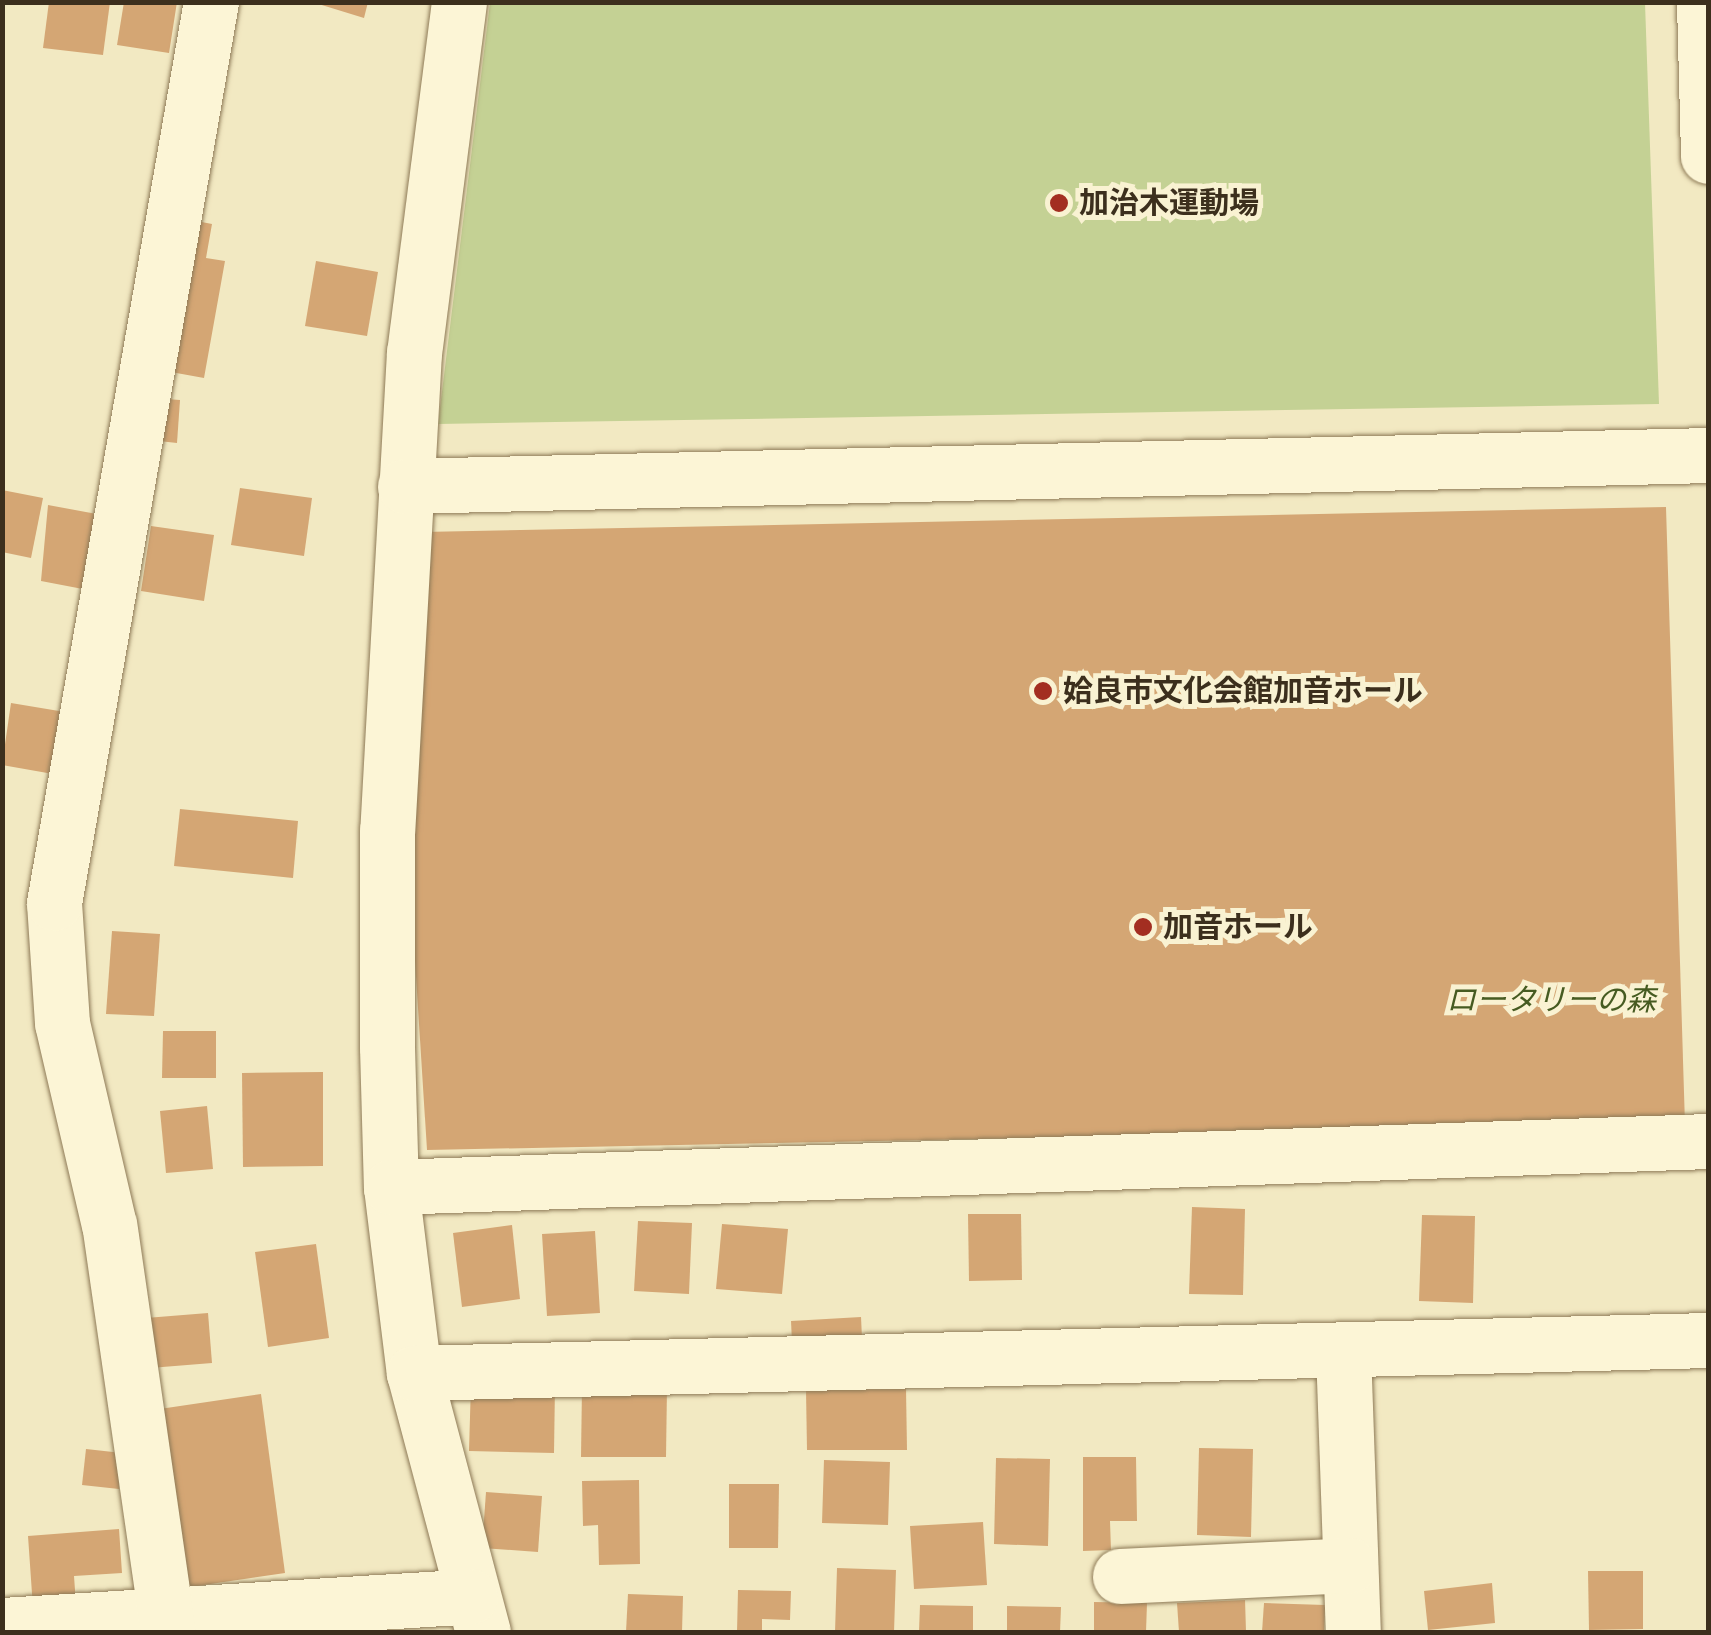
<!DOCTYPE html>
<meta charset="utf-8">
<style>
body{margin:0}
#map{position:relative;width:1711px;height:1635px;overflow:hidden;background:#f2e9c2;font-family:"Crimson Pro","Noto Sans JP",serif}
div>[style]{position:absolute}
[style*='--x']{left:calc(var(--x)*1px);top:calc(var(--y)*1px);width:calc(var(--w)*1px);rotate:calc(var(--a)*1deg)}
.green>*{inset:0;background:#c4d194}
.building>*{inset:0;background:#d4a674}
.roads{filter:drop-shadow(0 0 2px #8e7a57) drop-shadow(0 0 2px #8e7a57)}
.minor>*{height:55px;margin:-27.5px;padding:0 27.5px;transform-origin:27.5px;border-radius:27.5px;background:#fcf5d6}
.dots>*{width:28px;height:28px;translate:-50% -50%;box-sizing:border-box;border:5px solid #f9f2d2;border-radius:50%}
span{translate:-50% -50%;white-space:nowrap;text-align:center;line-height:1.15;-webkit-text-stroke:10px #f9f2d2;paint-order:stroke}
.poi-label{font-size:30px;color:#3c2f1d;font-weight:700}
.left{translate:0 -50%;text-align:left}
.park-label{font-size:30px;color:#465b21;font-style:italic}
.frame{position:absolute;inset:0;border:5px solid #3c2f1d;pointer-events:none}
</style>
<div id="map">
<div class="green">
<div style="clip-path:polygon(490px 3px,1645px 3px,1659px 404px,438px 424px)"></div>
</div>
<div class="building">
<div style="clip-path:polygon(49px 2px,110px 2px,103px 55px,43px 48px)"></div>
<div style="clip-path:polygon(124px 2px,177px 2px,169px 53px,117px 45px)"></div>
<div style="clip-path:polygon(312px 2px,368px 2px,364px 18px)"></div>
<div style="clip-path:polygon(186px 219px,212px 224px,206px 258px,225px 261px,204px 378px,160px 370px)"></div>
<div style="clip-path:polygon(316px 261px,378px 272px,367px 336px,305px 326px)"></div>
<div style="clip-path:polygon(153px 398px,180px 400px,177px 443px,150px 440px)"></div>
<div style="clip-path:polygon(240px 488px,312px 498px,304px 556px,231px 545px)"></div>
<div style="clip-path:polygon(2px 490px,43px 498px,31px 558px,2px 552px)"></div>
<div style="clip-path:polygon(48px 505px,102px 515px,88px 590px,41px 581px)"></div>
<div style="clip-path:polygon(1666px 507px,1685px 1125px,427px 1150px,408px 850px,422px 532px)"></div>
<div style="clip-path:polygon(151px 526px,214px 535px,204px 601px,141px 591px)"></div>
<div style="clip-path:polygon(11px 703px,65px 712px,53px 774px,2px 765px)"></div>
<div style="clip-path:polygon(180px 809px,298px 821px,293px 878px,174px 866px)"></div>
<div style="clip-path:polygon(112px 931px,160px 934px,154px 1016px,106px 1014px)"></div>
<div style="clip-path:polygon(163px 1031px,216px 1031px,216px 1078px,162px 1078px)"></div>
<div style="clip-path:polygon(323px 1072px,323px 1166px,243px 1167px,242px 1073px)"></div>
<div style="clip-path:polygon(207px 1106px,213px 1169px,166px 1173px,160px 1111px)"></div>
<div style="clip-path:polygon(1192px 1207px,1245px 1209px,1243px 1295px,1189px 1294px)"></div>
<div style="clip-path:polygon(968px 1214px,1021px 1214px,1022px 1280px,969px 1281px)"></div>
<div style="clip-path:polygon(1422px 1215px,1475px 1216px,1473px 1303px,1419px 1301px)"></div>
<div style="clip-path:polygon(638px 1221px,692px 1223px,689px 1294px,634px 1291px)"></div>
<div style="clip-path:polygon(722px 1224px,788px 1229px,782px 1294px,716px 1289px)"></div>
<div style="clip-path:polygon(512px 1225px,520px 1299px,462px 1307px,453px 1233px)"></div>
<div style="clip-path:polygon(595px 1231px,600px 1313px,547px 1316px,542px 1234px)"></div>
<div style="clip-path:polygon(316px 1244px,329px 1338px,268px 1347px,255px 1252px)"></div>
<div style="clip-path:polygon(208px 1313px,212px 1363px,150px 1368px,146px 1318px)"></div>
<div style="clip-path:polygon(861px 1317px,862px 1338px,792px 1342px,791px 1321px)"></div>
<div style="clip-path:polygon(471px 1383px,555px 1385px,554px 1453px,469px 1451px)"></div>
<div style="clip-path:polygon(582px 1387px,667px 1387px,666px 1457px,581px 1457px)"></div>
<div style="clip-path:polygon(906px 1389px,907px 1450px,807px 1450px,806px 1390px)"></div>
<div style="clip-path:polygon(261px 1394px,285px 1573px,177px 1589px,153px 1410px)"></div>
<div style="clip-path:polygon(1199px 1448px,1253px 1449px,1251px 1537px,1197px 1535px)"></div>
<div style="clip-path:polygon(86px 1449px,122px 1453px,119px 1489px,82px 1485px)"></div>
<div style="clip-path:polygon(1083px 1457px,1136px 1457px,1137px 1521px,1110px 1521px,1111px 1550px,1083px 1551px)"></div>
<div style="clip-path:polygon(996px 1458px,1050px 1459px,1048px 1546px,994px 1544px)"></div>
<div style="clip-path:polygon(824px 1460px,890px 1462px,888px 1525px,822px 1523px)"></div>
<div style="clip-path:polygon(639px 1480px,640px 1564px,599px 1565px,598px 1525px,583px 1526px,582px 1481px)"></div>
<div style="clip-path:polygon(729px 1484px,779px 1484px,778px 1548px,729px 1548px)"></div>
<div style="clip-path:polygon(486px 1492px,542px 1496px,538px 1552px,482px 1548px)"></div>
<div style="clip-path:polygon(983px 1522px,987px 1585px,914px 1589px,910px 1526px)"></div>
<div style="clip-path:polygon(119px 1529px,122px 1573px,74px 1576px,76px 1604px,33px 1608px,28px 1536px)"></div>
<div style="clip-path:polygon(837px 1568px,896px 1570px,894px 1632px,835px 1632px)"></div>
<div style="clip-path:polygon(1588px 1571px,1643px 1571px,1643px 1629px,1589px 1630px)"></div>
<div style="clip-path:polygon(1492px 1583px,1495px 1623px,1428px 1630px,1424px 1591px)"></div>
<div style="clip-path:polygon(738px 1590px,791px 1591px,790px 1620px,762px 1619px,762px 1632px,737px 1632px)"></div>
<div style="clip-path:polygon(628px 1594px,683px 1596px,682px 1632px,626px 1632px)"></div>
<div style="clip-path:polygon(1245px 1600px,1246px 1632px,1179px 1632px,1177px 1603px)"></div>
<div style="clip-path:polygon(1094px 1602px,1147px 1603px,1146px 1632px,1094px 1632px)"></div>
<div style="clip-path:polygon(1264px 1603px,1325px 1605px,1324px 1632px,1262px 1632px)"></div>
<div style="clip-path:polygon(920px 1605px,973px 1606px,973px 1632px,919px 1632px)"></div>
<div style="clip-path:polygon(1007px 1606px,1061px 1607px,1060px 1632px,1007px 1632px)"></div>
</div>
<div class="roads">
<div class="minor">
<div style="--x:459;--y:2;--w:353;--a:97.3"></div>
<div style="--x:414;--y:352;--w:479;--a:93.2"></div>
<div style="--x:387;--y:830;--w:217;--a:90"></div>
<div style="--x:387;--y:1047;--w:140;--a:88.4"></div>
<div style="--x:391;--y:1187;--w:187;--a:83"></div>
<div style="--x:414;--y:1373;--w:268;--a:75.1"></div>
<div style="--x:1704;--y:2;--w:154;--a:88.5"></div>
<div style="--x:405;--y:486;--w:1303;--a:-1.36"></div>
<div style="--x:391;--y:1187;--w:1318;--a:-2"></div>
<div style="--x:1343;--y:1350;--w:282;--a:88"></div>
<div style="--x:414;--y:1373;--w:1294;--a:-1.46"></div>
<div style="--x:1120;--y:1576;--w:230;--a:-2.7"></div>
<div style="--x:2;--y:1625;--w:469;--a:-3.5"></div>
<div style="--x:168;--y:1632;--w:411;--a:-98.2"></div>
<div style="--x:109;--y:1225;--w:207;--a:-103.1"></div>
<div style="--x:62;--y:1023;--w:120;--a:-93.8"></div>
<div style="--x:54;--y:903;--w:915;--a:-80.12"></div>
</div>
</div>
<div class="dots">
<div style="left:1059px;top:203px;background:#a32e21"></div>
<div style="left:1043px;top:691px;background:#a32e21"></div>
<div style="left:1143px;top:927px;background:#a32e21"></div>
</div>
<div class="poi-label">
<span class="left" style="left:1079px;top:203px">加治木運動場</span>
<span class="left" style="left:1063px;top:691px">姶良市文化会館加音ホール</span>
<span class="left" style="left:1163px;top:927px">加音ホール</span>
</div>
<div class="park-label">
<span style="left:1551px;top:1000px">ロータリーの森</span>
</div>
<div class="frame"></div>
</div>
